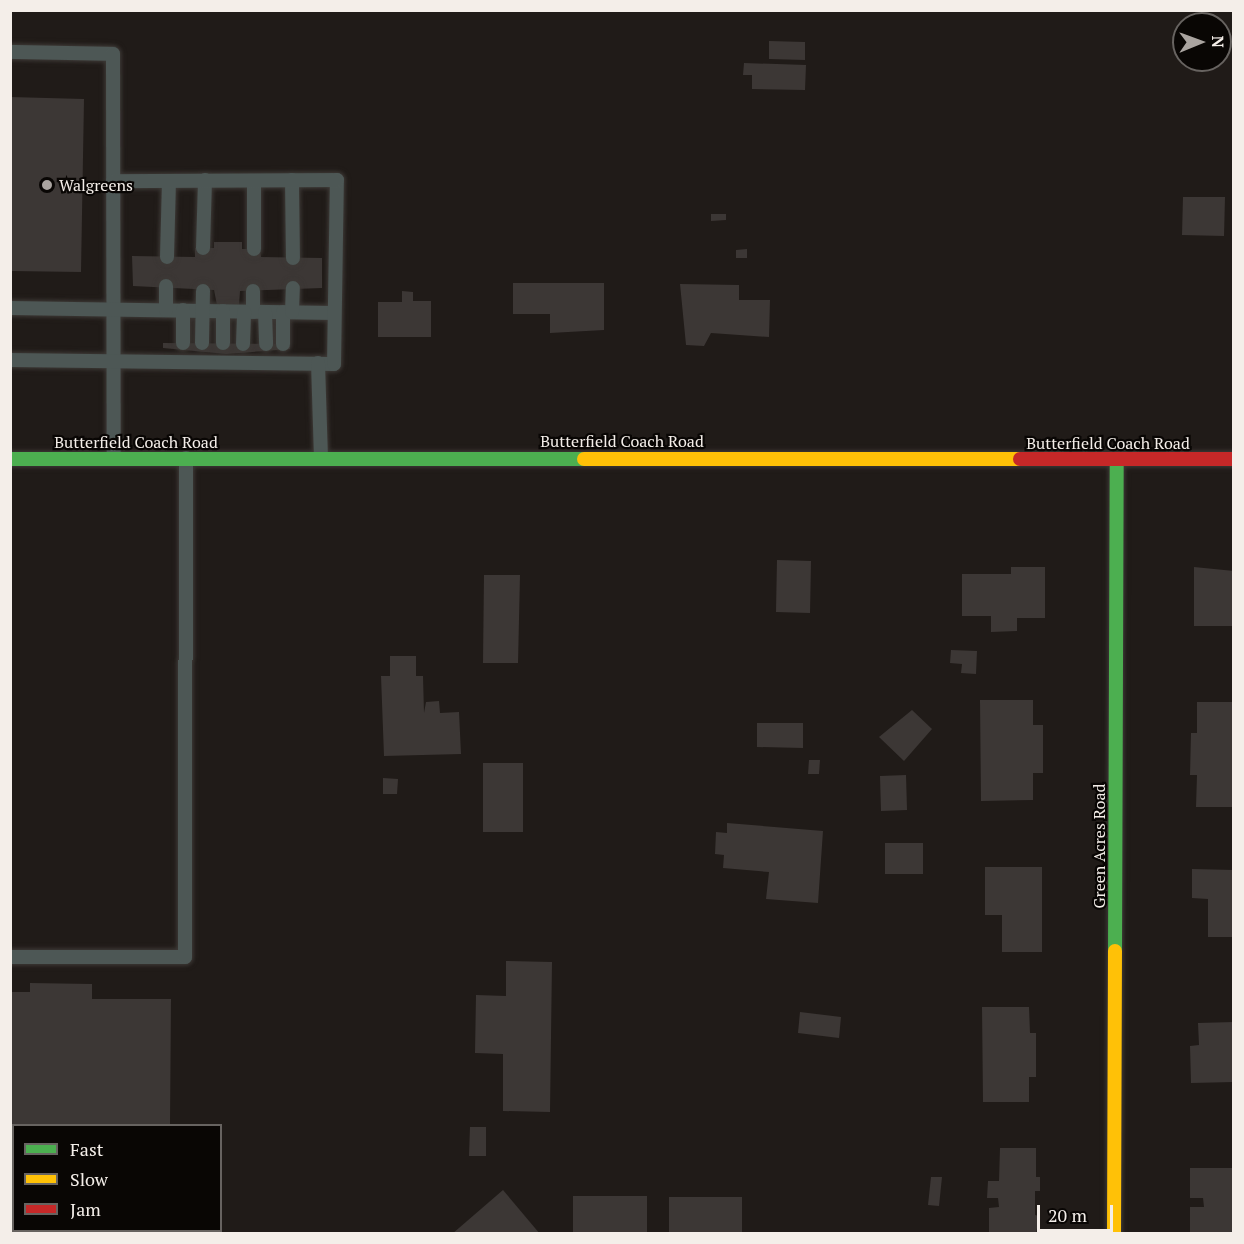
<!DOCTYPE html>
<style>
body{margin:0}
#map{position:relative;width:1244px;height:1244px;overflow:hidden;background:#201b18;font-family:"PT Serif",serif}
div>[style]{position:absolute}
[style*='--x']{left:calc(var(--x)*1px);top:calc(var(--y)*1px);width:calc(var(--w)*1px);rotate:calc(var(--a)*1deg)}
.building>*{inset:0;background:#3c3735}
.roads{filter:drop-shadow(0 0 2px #3d3936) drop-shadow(0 0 2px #3d3936)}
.lane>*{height:14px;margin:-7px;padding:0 7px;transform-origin:7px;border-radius:7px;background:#4d5755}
.fast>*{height:14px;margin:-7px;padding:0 7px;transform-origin:7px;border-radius:7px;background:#4caf50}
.slow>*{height:14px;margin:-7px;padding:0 7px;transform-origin:7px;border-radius:7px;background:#ffc107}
.jam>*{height:14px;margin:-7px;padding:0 7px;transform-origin:7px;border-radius:7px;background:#c62828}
.dots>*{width:16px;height:16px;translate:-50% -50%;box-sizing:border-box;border:3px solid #090604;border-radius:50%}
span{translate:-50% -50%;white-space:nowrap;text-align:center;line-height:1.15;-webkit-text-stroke:4.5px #090604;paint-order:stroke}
.poi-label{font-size:16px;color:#f4eee9}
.left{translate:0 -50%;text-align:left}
.street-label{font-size:16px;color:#f4eee9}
.frame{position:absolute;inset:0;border:12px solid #f4eee9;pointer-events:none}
.legend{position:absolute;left:12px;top:1124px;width:210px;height:108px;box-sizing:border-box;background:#090604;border:2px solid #676360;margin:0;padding:8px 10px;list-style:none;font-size:18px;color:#f4eee9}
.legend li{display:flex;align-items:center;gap:12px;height:30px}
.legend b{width:30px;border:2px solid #676360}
.north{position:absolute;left:1172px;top:12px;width:60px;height:60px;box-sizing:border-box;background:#090604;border:2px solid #676360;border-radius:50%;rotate:89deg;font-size:16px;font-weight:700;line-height:24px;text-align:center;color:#f4eee9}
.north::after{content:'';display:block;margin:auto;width:21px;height:27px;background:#aaa4a0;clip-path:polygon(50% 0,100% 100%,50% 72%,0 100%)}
.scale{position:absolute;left:1037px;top:1205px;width:76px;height:27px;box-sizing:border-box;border:3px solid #f4eee9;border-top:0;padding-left:8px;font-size:18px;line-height:21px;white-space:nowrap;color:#f4eee9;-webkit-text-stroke:4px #090604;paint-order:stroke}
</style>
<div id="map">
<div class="building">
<div style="clip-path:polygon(769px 41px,805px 42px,805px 60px,769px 59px)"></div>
<div style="clip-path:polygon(744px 63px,806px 65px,805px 90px,752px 89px,752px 75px,743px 75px)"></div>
<div style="clip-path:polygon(10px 97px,84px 99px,81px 272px,10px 271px)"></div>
<div style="clip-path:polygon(1183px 197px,1225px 197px,1224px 236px,1182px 235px)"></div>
<div style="clip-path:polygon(711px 214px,726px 214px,726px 220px,711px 221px)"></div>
<div style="clip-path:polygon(214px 242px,242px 242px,242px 249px,260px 249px,261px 257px,322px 258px,322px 288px,240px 291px,239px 305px,217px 305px,214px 290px,133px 286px,132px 256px,195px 257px,195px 248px,214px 248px)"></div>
<div style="clip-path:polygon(747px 249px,747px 258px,736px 258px,736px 250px)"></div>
<div style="clip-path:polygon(513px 283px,604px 283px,604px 330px,550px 333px,550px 314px,513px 314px)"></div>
<div style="clip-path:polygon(680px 284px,739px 285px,739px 300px,770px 300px,769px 337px,711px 333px,704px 346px,686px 345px)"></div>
<div style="clip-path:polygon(402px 291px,413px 292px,413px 301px,431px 301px,431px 337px,378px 337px,378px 302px,402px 302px)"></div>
<div style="clip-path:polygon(163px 343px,290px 344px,290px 349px,226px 354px,163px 348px)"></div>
<div style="clip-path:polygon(777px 560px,811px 561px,810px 613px,776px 612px)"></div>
<div style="clip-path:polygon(1011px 567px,1045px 567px,1045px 618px,1017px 618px,1017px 631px,991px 632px,991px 616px,962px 616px,962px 574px,1011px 574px)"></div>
<div style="clip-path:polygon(1194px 567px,1234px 571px,1234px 626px,1194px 626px)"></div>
<div style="clip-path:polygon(484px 575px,520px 575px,518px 663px,483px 663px)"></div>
<div style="clip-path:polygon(951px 650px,977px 651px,976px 674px,961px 673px,962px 664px,950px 663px)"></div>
<div style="clip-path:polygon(390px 656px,416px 656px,416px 676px,423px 676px,424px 713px,426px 702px,439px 701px,440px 713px,459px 712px,461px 754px,384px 756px,381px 676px,390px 676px)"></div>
<div style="clip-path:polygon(980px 700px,1033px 700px,1033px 725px,1043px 725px,1043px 773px,1033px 773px,1033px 800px,981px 801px)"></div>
<div style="clip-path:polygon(1197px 702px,1234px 702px,1234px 807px,1196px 807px,1197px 775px,1190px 775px,1191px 733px,1197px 733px)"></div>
<div style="clip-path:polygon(912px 710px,932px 729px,904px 761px,879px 737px)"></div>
<div style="clip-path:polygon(757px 723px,803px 723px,803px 748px,757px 747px)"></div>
<div style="clip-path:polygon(809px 760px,820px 760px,819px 774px,808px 774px)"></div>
<div style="clip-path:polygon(483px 763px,523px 763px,523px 832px,483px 832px)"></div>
<div style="clip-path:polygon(906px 775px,907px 810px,881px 811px,880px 776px)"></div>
<div style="clip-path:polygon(383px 778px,398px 779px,397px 794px,383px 794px)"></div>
<div style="clip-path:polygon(727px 823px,823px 831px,818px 903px,766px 899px,769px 872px,723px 868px,724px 855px,715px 854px,716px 832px,727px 833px)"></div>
<div style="clip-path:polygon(885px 843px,923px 843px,923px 874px,885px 874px)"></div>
<div style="clip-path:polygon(985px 867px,1042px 867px,1042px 952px,1002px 952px,1002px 915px,985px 915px)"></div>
<div style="clip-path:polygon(1192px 869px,1234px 870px,1234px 937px,1208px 937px,1208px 899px,1192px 898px)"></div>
<div style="clip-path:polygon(506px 961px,552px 962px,550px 1112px,503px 1111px,503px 1054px,475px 1053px,476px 995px,506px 996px)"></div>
<div style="clip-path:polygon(30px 983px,92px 984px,92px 999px,171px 999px,170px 1126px,14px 1126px,10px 1188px,10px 992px,30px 992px)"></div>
<div style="clip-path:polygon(982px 1007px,1029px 1007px,1030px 1033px,1036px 1033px,1036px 1077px,1029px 1077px,1029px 1102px,983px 1102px)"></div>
<div style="clip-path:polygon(800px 1012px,841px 1017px,839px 1038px,798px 1033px)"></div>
<div style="clip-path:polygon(1234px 1022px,1234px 1082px,1191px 1083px,1190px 1046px,1199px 1045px,1198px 1023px)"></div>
<div style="clip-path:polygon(470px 1127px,486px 1127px,486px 1156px,469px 1156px)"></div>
<div style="clip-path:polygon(1000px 1148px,1036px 1148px,1036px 1177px,1040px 1177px,1040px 1191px,1035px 1191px,1035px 1215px,1039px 1216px,1036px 1234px,989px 1232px,989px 1208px,999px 1207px,998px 1198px,987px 1198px,988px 1181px,999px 1181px)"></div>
<div style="clip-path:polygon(1190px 1168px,1234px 1168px,1234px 1234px,1190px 1234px,1190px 1207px,1204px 1207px,1203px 1198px,1190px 1198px)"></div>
<div style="clip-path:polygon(931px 1177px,942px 1177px,939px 1206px,928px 1205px)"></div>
<div style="clip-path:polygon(503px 1190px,540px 1234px,452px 1234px)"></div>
<div style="clip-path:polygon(573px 1196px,647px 1196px,647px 1234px,573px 1234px)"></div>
<div style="clip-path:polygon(669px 1197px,742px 1197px,742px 1234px,669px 1234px)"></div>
</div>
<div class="roads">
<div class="lane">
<div style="--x:10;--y:52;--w:103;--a:1.1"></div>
<div style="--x:113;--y:54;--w:404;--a:89.9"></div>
<div style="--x:292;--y:180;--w:78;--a:89.3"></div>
<div style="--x:203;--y:248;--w:68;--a:-88.3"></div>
<div style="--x:254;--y:249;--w:68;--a:-90"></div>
<div style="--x:167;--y:257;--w:76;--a:-88.5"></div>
<div style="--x:10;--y:308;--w:324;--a:0.9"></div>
<div style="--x:166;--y:310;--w:24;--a:-90"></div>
<div style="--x:223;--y:311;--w:32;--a:90"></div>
<div style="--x:253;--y:312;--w:21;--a:-90"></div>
<div style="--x:265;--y:312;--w:32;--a:88"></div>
<div style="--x:283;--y:312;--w:32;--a:90"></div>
<div style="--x:292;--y:312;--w:24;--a:-88"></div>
<div style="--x:183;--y:343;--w:33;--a:-90"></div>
<div style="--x:202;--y:343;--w:52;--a:-88.9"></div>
<div style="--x:243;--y:344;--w:32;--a:-88"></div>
<div style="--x:10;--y:360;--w:324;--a:0.7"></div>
<div style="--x:334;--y:364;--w:184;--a:-89.1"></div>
<div style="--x:337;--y:180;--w:224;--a:179.7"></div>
<div style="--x:318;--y:363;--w:95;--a:88.2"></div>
<div style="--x:10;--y:957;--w:175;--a:0"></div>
<div style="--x:185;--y:957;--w:499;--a:-89.9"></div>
</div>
<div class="fast">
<div style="--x:10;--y:459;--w:574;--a:0"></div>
<div style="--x:1115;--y:951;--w:492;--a:-89.8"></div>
</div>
<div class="slow">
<div style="--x:584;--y:459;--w:436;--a:0"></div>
<div style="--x:1114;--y:1234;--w:283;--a:-89.8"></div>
</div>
<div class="jam">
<div style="--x:1020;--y:459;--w:214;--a:0"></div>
</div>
</div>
<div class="dots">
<div style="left:47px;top:185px;background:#aaa4a0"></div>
</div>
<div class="poi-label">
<span class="left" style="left:59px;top:185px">Walgreens</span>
</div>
<div class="street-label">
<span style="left:622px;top:441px">Butterfield Coach Road</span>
<span style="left:136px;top:442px">Butterfield Coach Road</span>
<span style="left:1108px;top:443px">Butterfield Coach Road</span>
<span style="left:1099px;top:846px;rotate:-90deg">Green Acres Road</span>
</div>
<div class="frame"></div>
<ul class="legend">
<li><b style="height:8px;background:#4caf50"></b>Fast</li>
<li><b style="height:8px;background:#ffc107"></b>Slow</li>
<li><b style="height:8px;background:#c62828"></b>Jam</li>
</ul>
<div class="north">N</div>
<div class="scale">20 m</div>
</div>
